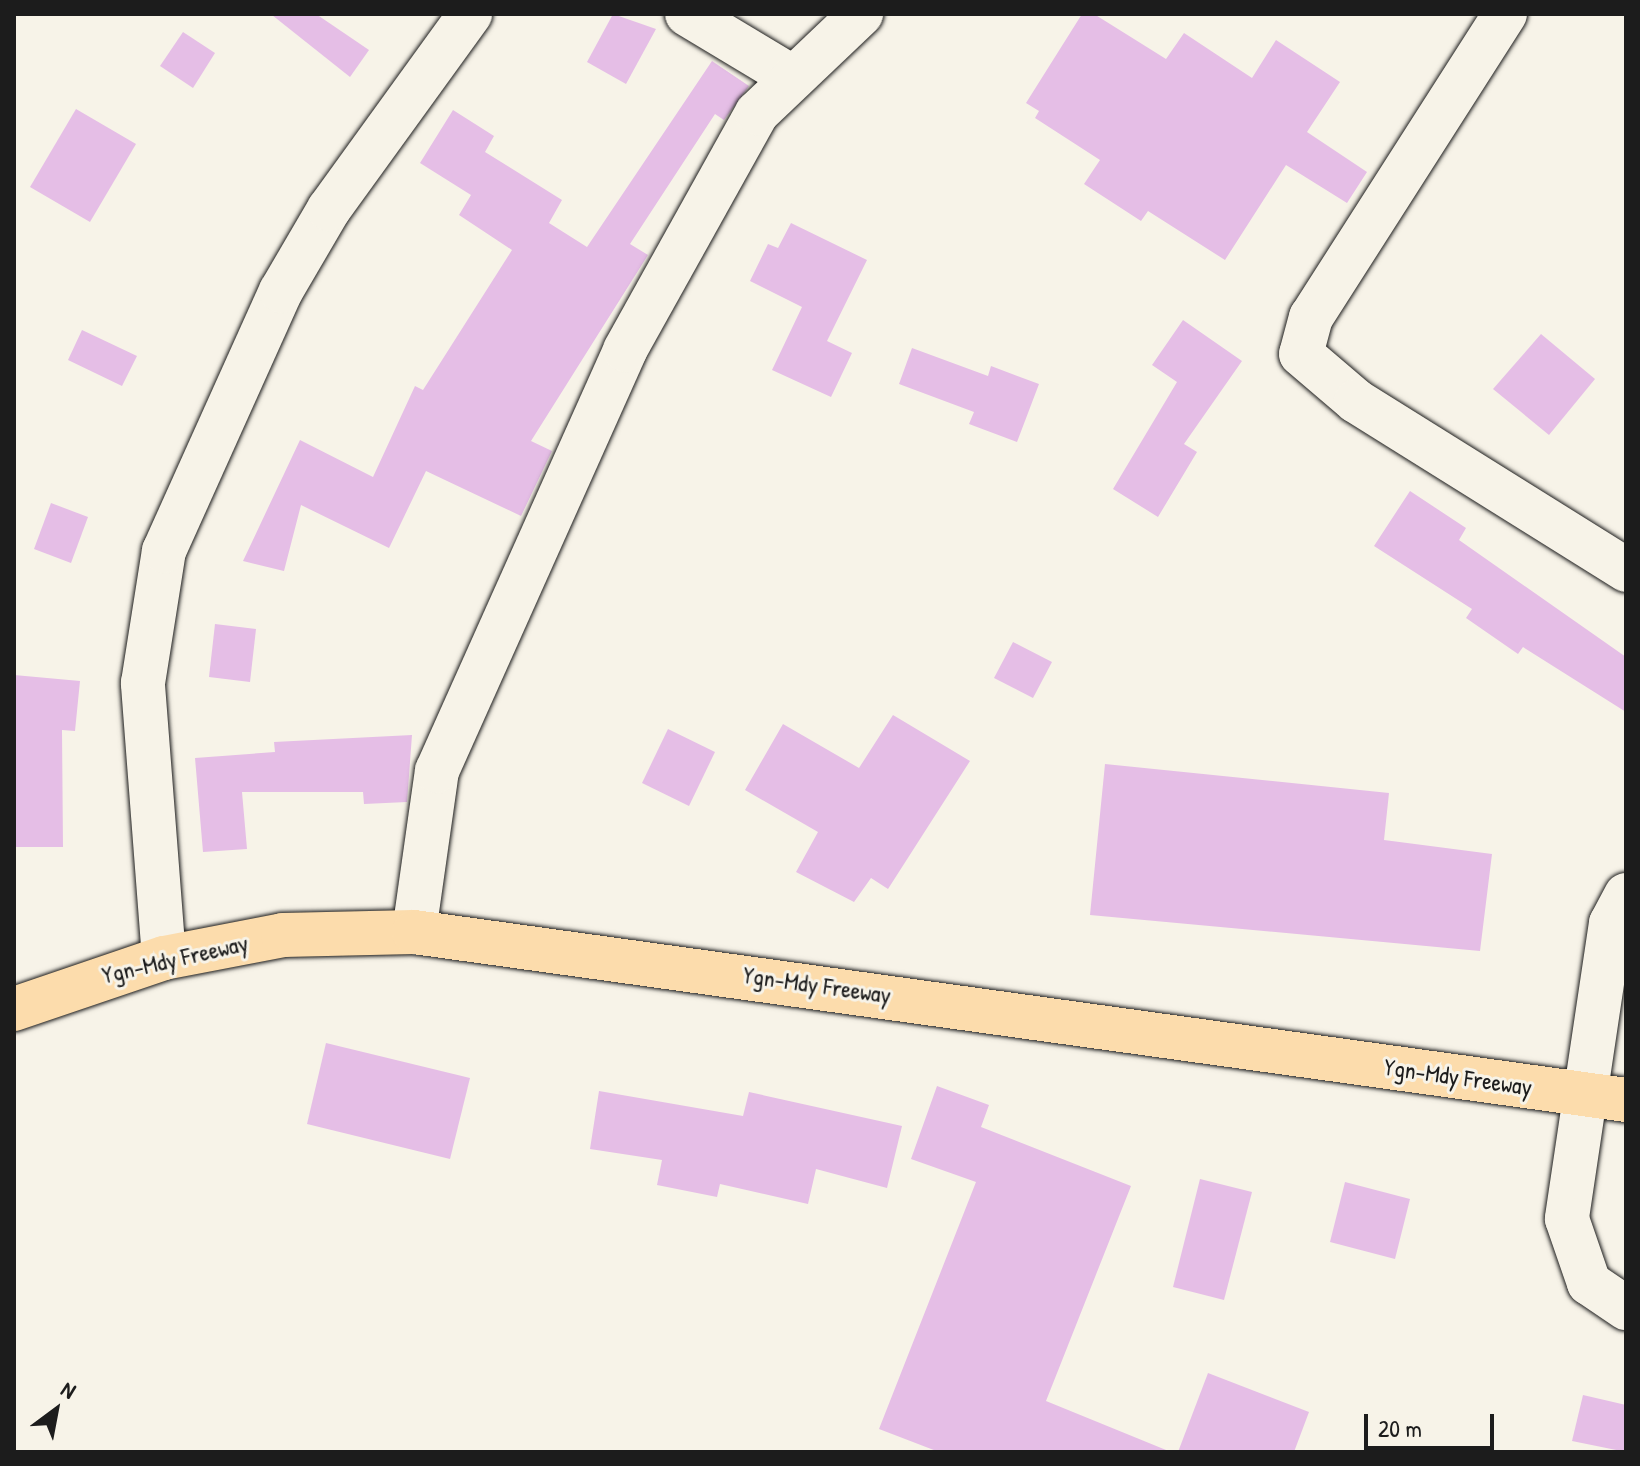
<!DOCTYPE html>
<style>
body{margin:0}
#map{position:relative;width:1640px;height:1466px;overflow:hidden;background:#f7f3e8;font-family:"Patrick Hand",sans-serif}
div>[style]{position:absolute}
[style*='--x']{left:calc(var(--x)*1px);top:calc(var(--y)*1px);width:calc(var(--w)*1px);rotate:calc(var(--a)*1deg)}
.building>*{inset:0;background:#e5bee6}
.roads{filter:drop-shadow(0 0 2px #1c1c1c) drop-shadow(0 0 2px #1c1c1c)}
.minor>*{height:44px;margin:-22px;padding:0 22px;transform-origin:22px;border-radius:22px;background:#f7f3e8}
.major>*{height:44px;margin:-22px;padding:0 22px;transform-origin:22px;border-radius:22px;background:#fcdcac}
span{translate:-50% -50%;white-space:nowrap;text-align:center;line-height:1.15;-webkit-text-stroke:6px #f7f3e8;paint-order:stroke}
.street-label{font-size:24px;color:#1c1c1c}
.frame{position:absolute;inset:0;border:16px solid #1c1c1c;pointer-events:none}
.north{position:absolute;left:16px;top:1370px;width:80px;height:80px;-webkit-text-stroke:6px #f7f3e8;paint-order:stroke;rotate:32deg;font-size:22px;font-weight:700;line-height:32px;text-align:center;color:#1c1c1c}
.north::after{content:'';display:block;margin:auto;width:28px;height:36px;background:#1c1c1c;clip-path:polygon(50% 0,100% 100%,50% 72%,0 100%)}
.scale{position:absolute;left:1364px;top:1414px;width:130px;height:36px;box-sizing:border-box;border:4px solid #1c1c1c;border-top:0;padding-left:10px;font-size:24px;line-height:28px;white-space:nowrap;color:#1c1c1c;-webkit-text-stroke:6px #f7f3e8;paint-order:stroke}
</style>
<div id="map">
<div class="building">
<div style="clip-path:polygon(316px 14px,369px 50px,350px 77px,272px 15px)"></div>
<div style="clip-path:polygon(613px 14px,656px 29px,626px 84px,587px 62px)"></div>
<div style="clip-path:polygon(1082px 14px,1094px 14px,1166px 59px,1184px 33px,1252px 78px,1276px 40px,1340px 82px,1307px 132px,1367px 172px,1347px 203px,1286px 165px,1225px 260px,1148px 211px,1141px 221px,1084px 184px,1100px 160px,1035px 118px,1039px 111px,1026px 103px)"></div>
<div style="clip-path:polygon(183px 32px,215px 53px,193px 88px,160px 66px)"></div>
<div style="clip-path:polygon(712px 61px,749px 86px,724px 120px,715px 114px,630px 244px,648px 255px,531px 441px,552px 451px,521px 516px,426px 471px,389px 548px,301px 505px,284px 571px,243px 561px,300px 440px,373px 477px,415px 386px,423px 390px,512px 250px,459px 215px,471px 195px,420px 163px,453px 110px,494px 136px,485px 152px,562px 200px,549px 223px,587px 247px)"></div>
<div style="clip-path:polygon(76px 109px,136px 144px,90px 222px,30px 187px)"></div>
<div style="clip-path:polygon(791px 223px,867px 260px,827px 341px,852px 353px,831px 397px,772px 370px,802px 307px,750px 281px,768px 244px,778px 248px)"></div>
<div style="clip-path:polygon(1183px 320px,1242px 361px,1184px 444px,1197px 452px,1158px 517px,1113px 489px,1177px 382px,1152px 365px)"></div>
<div style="clip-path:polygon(82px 330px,137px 356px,122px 386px,68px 360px)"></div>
<div style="clip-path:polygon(1541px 334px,1595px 379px,1549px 435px,1493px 389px)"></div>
<div style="clip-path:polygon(912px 348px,988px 376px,991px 366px,1039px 384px,1017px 442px,969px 424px,974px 412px,899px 384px)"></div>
<div style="clip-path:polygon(1410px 491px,1466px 528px,1459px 540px,1626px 657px,1626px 712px,1523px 647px,1518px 654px,1466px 618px,1472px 609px,1374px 546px)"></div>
<div style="clip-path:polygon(51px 503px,88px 517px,71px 563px,34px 549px)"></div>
<div style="clip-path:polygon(215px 624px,256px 629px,250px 682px,209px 677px)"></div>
<div style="clip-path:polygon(1013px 642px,1052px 662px,1033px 698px,994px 678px)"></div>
<div style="clip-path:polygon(14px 675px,80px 681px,75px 731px,62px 730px,63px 847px,14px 847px)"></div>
<div style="clip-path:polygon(893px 715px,970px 761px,888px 889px,871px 878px,854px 902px,796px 872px,818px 832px,745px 790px,783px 724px,859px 768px)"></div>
<div style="clip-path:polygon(668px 729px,715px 752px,689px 806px,642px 783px)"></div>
<div style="clip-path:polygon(412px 735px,407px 802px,364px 804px,363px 792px,242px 792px,247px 849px,203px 852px,195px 758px,275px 752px,274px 742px)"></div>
<div style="clip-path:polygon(1105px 764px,1389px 793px,1384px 840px,1492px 854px,1480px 951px,1090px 915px)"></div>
<div style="clip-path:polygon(326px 1043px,470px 1078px,450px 1159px,307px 1124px)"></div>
<div style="clip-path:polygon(937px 1086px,989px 1105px,981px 1127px,1131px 1186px,1046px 1401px,1171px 1452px,939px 1452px,879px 1429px,976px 1182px,911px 1159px)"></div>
<div style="clip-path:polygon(599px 1091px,743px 1116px,749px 1092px,902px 1126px,887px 1188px,816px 1169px,808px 1204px,720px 1184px,717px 1197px,657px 1185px,662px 1160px,590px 1149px)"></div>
<div style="clip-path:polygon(1200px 1179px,1252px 1192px,1224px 1300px,1173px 1287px)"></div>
<div style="clip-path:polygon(1345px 1182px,1410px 1199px,1395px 1259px,1330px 1242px)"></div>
<div style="clip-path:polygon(1208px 1373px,1309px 1412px,1294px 1452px,1178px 1452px)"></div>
<div style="clip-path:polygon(1583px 1395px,1626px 1405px,1626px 1452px,1572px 1441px)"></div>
</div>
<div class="roads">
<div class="minor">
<div style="--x:687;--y:14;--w:122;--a:31"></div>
<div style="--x:1505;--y:14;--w:360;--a:122.6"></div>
<div style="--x:1311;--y:317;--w:38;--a:105"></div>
<div style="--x:1301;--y:354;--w:72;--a:40.5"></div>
<div style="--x:1356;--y:401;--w:319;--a:32"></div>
<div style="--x:1626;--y:895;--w:32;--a:118"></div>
<div style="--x:1611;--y:923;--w:299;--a:98.5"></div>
<div style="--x:1567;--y:1219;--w:68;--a:71"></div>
<div style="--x:1589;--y:1283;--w:45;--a:34"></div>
<div style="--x:414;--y:932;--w:163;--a:-81.9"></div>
<div style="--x:437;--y:771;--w:461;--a:-65.9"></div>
<div style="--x:625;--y:350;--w:271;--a:-60.9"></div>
<div style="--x:757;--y:113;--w:144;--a:-43.6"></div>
<div style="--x:164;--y:958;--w:276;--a:-94.4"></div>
<div style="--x:143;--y:683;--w:134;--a:-81"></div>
<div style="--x:164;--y:551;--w:285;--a:-65.8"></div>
<div style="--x:281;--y:291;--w:95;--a:-59.7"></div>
<div style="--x:329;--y:209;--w:241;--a:-54.1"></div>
</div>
<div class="major">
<div style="--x:14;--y:1009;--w:158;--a:-18.8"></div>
<div style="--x:164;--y:958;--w:121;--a:-10.9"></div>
<div style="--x:283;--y:935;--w:131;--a:-1.3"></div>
<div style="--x:414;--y:932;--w:1224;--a:7.89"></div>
</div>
</div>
<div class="street-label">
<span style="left:175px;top:959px;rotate:-13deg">Ygn-Mdy Freeway</span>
<span style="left:817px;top:985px;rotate:8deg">Ygn-Mdy Freeway</span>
<span style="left:1458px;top:1077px;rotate:8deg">Ygn-Mdy Freeway</span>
</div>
<div class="frame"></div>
<div class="north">N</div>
<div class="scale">20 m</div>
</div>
